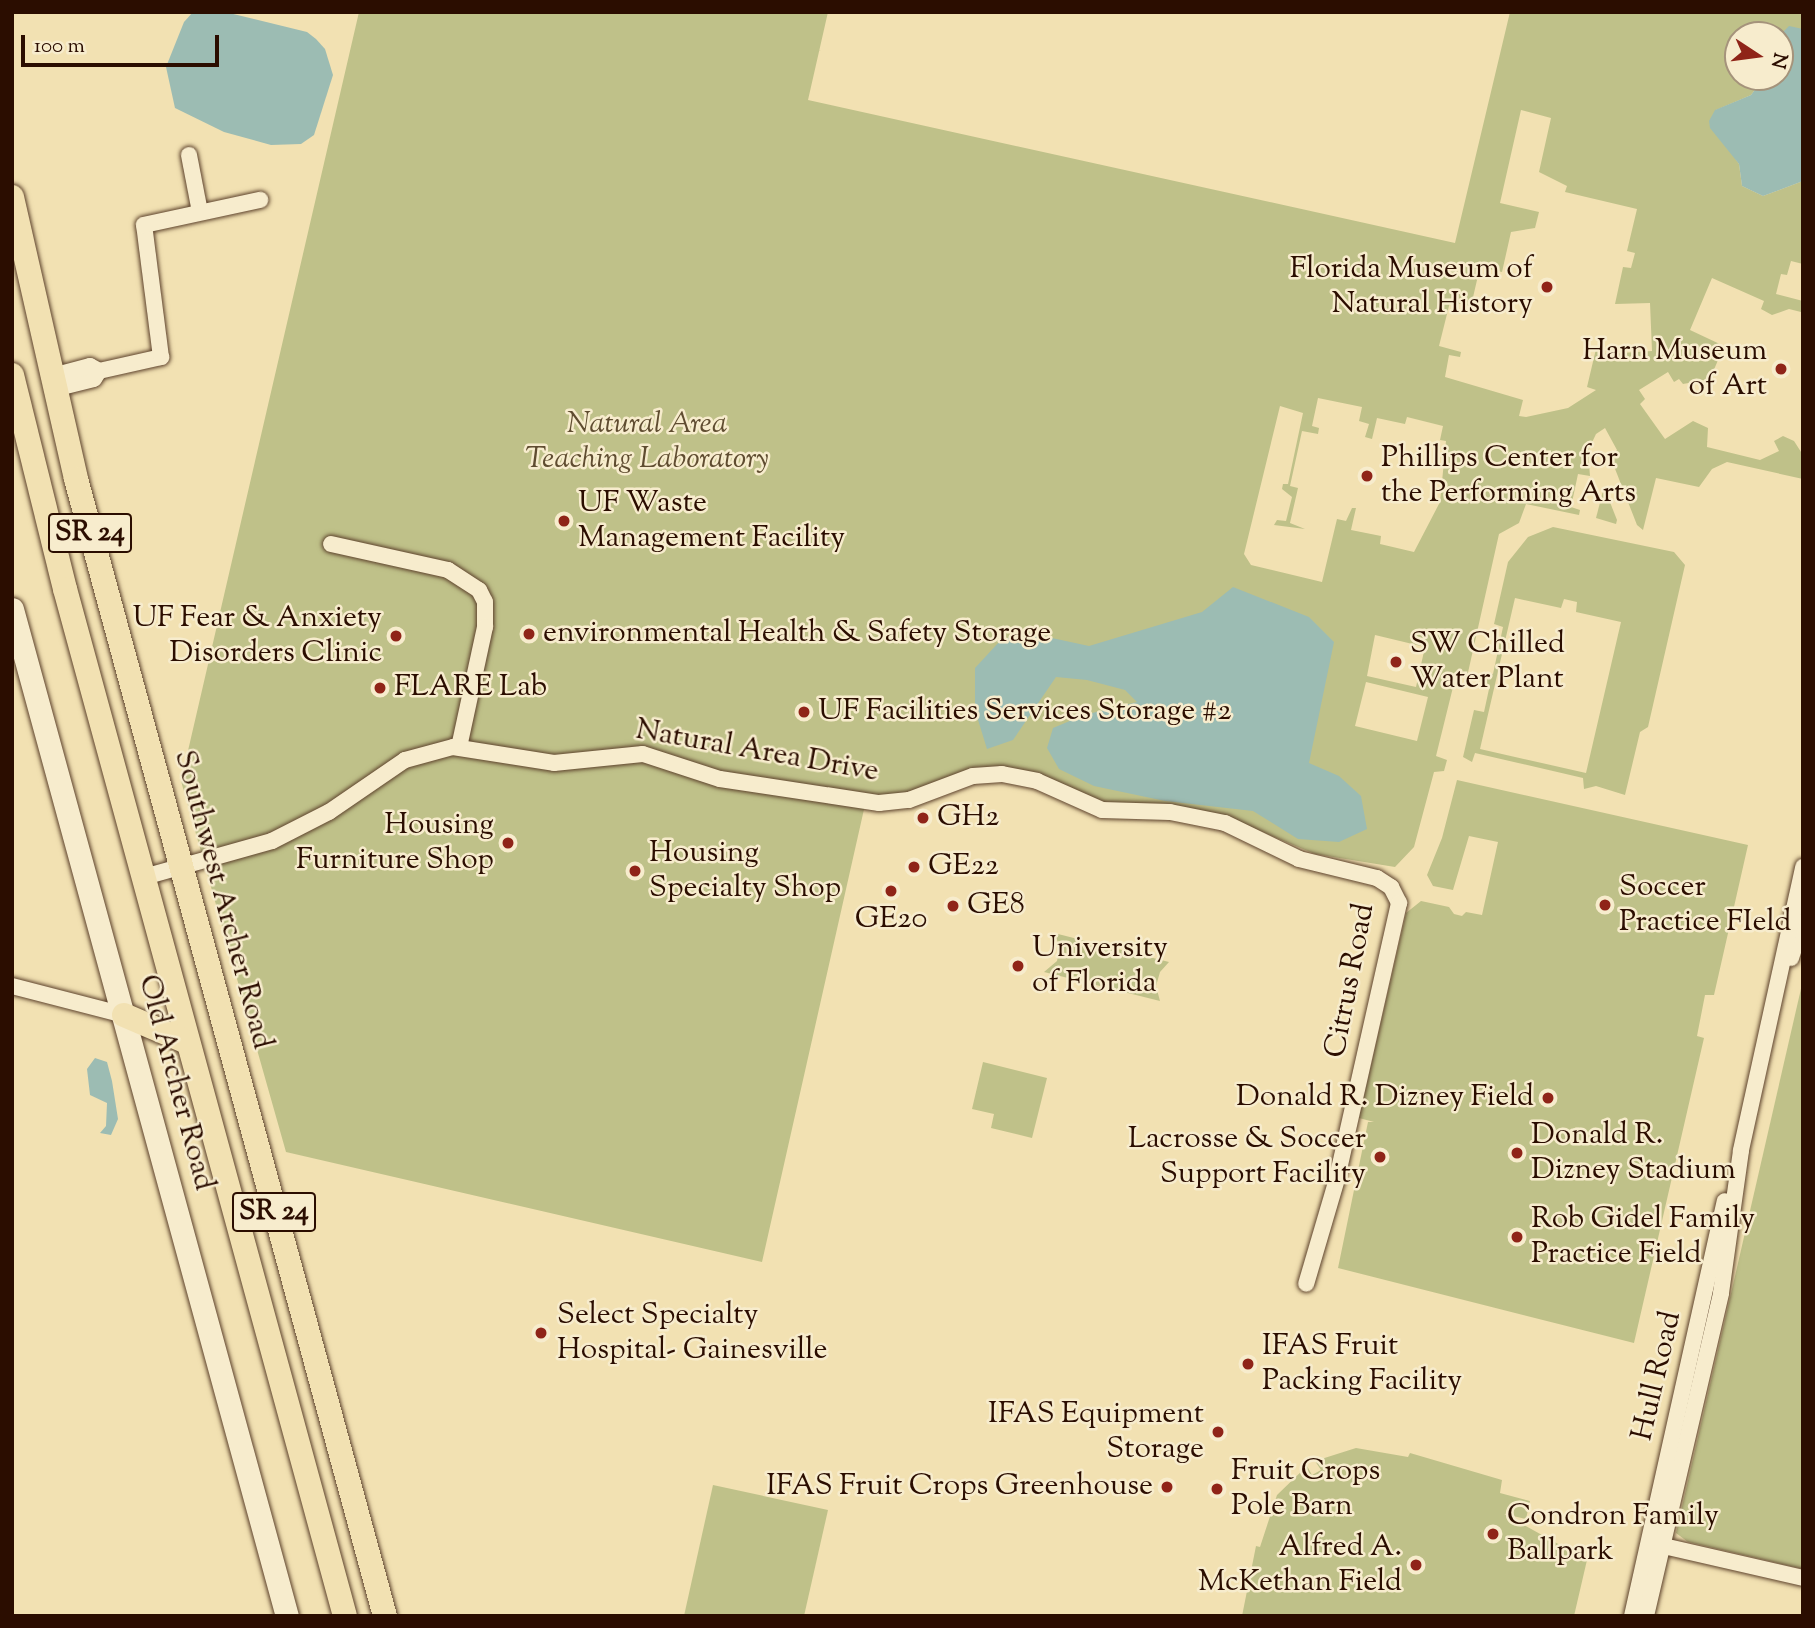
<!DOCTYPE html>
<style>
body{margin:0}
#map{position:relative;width:1815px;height:1628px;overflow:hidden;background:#f2e1b2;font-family:"Sorts Mill Goudy",serif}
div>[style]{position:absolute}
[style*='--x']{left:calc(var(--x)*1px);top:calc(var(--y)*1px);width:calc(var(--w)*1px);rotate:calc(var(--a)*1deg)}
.green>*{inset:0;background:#bfc189}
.water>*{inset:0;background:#9cbcb3}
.roads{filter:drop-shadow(0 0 2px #5d422c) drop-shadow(0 0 2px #5d422c)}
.street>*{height:16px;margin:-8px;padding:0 8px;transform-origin:8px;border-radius:8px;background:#f7eccd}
.secondary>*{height:23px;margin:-11.5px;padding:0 11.5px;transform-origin:11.5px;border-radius:11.5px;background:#f7eccd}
.primary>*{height:24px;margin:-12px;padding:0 12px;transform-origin:12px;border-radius:12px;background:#f2e1b2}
.dots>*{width:19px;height:19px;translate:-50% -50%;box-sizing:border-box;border:4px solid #f7eccd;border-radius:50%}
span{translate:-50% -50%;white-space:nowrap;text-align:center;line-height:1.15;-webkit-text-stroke:5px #f7eccd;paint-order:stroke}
.shield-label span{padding:2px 5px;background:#f7eccd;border:2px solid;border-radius:5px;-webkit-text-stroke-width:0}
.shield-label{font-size:28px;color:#2b0d00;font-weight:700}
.poi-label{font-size:30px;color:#2b0d00}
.right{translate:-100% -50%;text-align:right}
.left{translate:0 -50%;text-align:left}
.park-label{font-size:30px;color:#5f4c30;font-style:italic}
.street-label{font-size:30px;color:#2b0d00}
.frame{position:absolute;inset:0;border:14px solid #2b0d00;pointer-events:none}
.north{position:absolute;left:1724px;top:21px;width:70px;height:70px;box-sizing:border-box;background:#f7eccd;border:2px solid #a5937b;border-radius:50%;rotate:103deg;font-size:19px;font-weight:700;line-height:28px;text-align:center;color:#2b0d00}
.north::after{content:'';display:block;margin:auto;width:24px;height:32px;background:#8f2418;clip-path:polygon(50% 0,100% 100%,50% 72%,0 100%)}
.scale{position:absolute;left:21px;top:35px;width:198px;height:32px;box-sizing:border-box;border:4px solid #2b0d00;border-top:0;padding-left:9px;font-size:21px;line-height:24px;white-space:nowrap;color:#2b0d00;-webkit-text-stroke:5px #f7eccd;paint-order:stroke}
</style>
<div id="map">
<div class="green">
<div style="clip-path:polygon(evenodd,359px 12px,828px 12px,808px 100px,1455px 243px,1510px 12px,1803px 12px,1803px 29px,1780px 35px,1738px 35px,1738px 77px,1764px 77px,1751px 95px,1716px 110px,1724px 142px,1739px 164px,1742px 186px,1763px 196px,1803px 181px,1803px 264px,1791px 261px,1787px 275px,1781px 274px,1776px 294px,1803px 301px,1801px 312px,1789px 309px,1772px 315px,1761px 309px,1764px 301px,1712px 278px,1690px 330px,1724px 346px,1710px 379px,1683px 384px,1679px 379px,1674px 382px,1668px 372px,1639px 390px,1645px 399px,1640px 404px,1665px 439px,1693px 421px,1708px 428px,1707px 447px,1760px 460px,1779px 451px,1774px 441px,1783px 436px,1794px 441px,1803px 455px,1803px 479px,1727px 462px,1712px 469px,1699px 487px,1656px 478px,1643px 530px,1637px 525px,1610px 456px,1617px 450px,1605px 428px,1596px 434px,1588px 451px,1590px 476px,1578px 474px,1571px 507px,1580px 510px,1579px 515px,1526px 504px,1519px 523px,1499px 534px,1467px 677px,1456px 675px,1436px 756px,1447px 760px,1444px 771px,1434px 772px,1414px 847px,1395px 867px,1315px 854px,1217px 813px,1103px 803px,1019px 770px,903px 794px,867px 796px,762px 1262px,286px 1152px,181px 781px,359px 12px,1521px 110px,1551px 118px,1539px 172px,1567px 186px,1565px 192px,1637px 209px,1627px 251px,1635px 253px,1631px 268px,1623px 267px,1615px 304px,1650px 303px,1652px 351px,1607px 354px,1596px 349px,1587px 387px,1596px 390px,1568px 408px,1526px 417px,1519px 416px,1523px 400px,1445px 377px,1449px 355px,1460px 357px,1461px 352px,1439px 346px,1450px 302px,1471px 306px,1480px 267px,1502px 272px,1511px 232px,1535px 228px,1539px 212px,1500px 203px,1521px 110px,359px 12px,1318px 398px,1362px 407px,1359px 421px,1369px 424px,1365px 437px,1372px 439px,1377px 418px,1405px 424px,1407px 417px,1443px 426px,1440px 440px,1446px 441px,1440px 502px,1414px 552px,1380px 544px,1381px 536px,1351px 530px,1356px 508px,1352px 508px,1346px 521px,1337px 519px,1322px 582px,1251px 565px,1244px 554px,1280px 406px,1303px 413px,1288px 484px,1283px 484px,1282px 489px,1292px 497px,1286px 521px,1277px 520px,1274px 525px,1305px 529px,1290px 523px,1298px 488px,1290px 486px,1302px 431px,1318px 434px,1319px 428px,1312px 426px,1318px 398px,359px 12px,1375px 635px,1425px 647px,1416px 687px,1367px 676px,1375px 635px,359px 12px,1366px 682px,1428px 697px,1417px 741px,1355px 726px,1366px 682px)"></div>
<div style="clip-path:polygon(1604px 487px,1617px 520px,1616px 524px,1596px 518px)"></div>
<div style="clip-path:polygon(evenodd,1553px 527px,1674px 552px,1685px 565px,1648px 727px,1640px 732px,1625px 795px,1596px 786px,1584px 789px,1583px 778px,1475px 753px,1472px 762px,1463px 757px,1474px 710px,1484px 712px,1489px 689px,1480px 686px,1483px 672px,1493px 674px,1503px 627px,1494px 624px,1508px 562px,1528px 537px,1553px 527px,1515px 598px,1561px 608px,1564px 599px,1577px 602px,1576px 612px,1621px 622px,1586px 773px,1480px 749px,1515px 598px)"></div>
<div style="clip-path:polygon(1457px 780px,1748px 845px,1714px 995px,1705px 995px,1697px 1036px,1704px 1038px,1634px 1343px,1338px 1268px,1368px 1122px,1374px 1122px,1359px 1118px,1406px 913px,1421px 901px,1449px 907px,1454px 914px,1462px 916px,1466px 912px,1482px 915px,1498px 842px,1469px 836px,1453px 890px,1433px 886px,1427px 875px,1442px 838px)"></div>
<div style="clip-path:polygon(1054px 933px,1169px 962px,1160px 972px,1156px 986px,1160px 1001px,1044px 972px,1057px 961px,1060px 947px)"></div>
<div style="clip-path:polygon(1803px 980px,1803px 1569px,1688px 1542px,1676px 1533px)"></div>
<div style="clip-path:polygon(983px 1062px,1047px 1078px,1032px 1138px,991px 1128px,994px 1114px,972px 1109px)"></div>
<div style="clip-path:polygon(1356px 1448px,1408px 1457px,1410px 1453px,1502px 1480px,1500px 1493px,1530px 1501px,1526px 1519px,1504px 1514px,1587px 1560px,1574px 1616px,1242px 1616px,1256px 1546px,1260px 1547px,1277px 1495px,1307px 1466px,1312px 1475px,1321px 1470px,1315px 1461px)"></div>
<div style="clip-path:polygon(713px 1485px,828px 1510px,804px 1616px,684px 1616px)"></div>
</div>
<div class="water">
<div style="clip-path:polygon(193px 12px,225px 12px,307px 32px,316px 39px,325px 49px,333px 75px,314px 135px,301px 144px,271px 145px,224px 132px,175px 108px,166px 67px,184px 22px)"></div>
<div style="clip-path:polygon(1789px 26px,1803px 29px,1803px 181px,1763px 196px,1742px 186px,1739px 164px,1710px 128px,1709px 121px,1715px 110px,1751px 95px,1764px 77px,1780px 77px,1780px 35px)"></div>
<div style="clip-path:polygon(1233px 587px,1309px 617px,1334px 642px,1309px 763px,1339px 776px,1361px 796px,1367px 829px,1339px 842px,1298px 839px,1253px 811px,1165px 801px,1094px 786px,1059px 769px,1047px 748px,1053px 728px,1084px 715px,1137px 702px,1125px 690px,1087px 680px,1056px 677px,1013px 740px,987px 749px,975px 710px,975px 668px,1000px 641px,1024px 632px,1089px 646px,1202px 612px)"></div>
<div style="clip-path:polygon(95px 1058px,107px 1062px,112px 1081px,118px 1119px,111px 1135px,100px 1133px,106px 1126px,107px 1103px,90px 1095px,87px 1069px)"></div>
</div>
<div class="roads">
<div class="street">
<div style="--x:189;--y:155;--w:58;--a:79.1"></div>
<div style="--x:90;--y:366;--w:10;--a:29"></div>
<div style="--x:99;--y:371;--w:9;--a:122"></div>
<div style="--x:94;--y:379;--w:32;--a:166"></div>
<div style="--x:63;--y:387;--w:11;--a:-158"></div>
<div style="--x:53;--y:383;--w:11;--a:-52"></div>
<div style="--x:60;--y:374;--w:31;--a:-15"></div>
<div style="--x:99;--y:371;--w:64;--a:-12.7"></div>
<div style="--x:161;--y:357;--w:133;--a:-97.3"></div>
<div style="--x:144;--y:225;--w:119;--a:-12.2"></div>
<div style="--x:331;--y:544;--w:120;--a:12.5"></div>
<div style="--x:448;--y:570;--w:37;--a:33"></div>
<div style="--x:479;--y:590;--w:13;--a:63"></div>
<div style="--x:485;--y:602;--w:25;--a:90"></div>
<div style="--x:485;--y:627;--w:123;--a:102.2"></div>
<div style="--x:144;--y:877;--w:133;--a:-15.7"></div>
<div style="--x:272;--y:841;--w:64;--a:-27"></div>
<div style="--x:329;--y:812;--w:92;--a:-34.4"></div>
<div style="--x:405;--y:760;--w:50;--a:-15.2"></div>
<div style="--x:453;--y:747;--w:102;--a:9"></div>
<div style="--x:554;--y:763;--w:89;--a:-5.8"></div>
<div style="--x:643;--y:754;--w:81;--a:18"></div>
<div style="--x:720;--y:779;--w:161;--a:8.6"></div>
<div style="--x:879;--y:803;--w:30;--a:-6"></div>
<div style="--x:909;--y:800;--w:68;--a:-20.6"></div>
<div style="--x:973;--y:776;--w:29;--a:-4"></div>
<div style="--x:1002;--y:774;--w:36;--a:11"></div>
<div style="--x:1037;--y:781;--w:71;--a:24"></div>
<div style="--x:1102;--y:810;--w:68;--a:1.7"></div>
<div style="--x:1170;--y:812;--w:56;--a:11.3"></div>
<div style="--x:1225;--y:823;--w:82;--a:25.9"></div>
<div style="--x:1299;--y:859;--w:80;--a:13.7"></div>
<div style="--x:1377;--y:878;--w:17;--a:33"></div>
<div style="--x:1391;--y:887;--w:18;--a:63"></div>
<div style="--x:1399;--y:903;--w:283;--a:102.7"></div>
<div style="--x:1337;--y:1179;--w:109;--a:106.4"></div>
<div style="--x:1791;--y:958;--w:38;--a:-72"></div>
<div style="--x:12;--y:986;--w:116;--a:14.5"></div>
<div style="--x:1655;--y:1544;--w:152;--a:12.9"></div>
<div style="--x:1632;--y:1616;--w:425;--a:-77.4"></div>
<div style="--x:1646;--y:1616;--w:332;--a:-76.9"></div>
<div style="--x:1721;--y:1293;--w:144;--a:-82"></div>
<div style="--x:1741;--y:1150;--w:290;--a:-77.6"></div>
</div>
<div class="secondary">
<div style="--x:12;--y:609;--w:1044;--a:74.73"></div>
</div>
<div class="primary">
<div style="--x:12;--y:197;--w:289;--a:77.2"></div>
<div style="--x:76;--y:479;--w:1178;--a:74.8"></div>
<div style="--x:12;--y:375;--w:220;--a:76.1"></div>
<div style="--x:65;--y:589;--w:1064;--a:74.75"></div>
<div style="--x:124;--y:1015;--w:69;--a:23.2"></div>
</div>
</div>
<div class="dots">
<div style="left:1547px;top:287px;background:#8f2418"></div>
<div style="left:1781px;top:369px;background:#8f2418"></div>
<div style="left:1367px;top:476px;background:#8f2418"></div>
<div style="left:564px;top:521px;background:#8f2418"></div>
<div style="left:529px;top:634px;background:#8f2418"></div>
<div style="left:396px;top:636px;background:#8f2418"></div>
<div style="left:1396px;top:662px;background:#8f2418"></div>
<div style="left:380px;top:688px;background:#8f2418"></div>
<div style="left:804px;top:712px;background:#8f2418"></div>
<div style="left:923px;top:818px;background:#8f2418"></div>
<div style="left:508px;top:843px;background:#8f2418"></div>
<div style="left:914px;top:867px;background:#8f2418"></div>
<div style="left:635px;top:871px;background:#8f2418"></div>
<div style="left:891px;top:891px;background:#8f2418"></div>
<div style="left:1605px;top:905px;background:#8f2418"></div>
<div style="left:953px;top:906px;background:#8f2418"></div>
<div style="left:1018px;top:966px;background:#8f2418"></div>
<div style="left:1548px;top:1098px;background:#8f2418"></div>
<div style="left:1517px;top:1153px;background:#8f2418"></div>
<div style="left:1380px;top:1157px;background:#8f2418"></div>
<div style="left:1517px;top:1237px;background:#8f2418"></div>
<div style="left:541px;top:1333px;background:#8f2418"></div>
<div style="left:1248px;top:1364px;background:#8f2418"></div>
<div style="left:1218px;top:1432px;background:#8f2418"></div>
<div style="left:1167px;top:1487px;background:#8f2418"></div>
<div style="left:1217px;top:1489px;background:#8f2418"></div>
<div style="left:1493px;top:1534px;background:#8f2418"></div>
<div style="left:1416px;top:1565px;background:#8f2418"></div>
</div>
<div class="shield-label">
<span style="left:90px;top:533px">SR 24</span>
<span style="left:274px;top:1212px">SR 24</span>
</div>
<div class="poi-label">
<span class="right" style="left:1533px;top:287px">Florida Museum of<br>Natural History</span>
<span class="right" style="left:1767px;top:369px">Harn Museum<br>of Art</span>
<span class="left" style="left:1381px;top:476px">Phillips Center for<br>the Performing Arts</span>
<span class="left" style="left:578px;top:521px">UF Waste<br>Management Facility</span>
<span class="right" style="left:382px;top:636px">UF Fear &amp; Anxiety<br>Disorders Clinic</span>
<span class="left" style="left:543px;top:634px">environmental Health &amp; Safety Storage</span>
<span class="left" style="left:1410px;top:662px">SW Chilled<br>Water Plant</span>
<span class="left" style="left:394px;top:688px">FLARE Lab</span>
<span class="left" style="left:818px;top:712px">UF Facilities Services Storage #2</span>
<span class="left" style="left:937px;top:818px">GH2</span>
<span class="right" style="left:494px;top:843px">Housing<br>Furniture Shop</span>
<span class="left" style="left:649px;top:871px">Housing<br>Specialty Shop</span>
<span class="left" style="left:928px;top:867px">GE22</span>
<span class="left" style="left:1619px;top:905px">Soccer<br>Practice FIeld</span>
<span class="left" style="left:967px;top:906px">GE8</span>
<span style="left:891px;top:920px">GE20</span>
<span class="left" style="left:1032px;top:966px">University<br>of Florida</span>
<span class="right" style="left:1534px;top:1098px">Donald R. Dizney Field</span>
<span class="left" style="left:1531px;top:1153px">Donald R.<br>Dizney Stadium</span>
<span class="right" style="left:1366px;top:1157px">Lacrosse &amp; Soccer<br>Support Facility</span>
<span class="left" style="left:1531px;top:1237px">Rob Gidel Family<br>Practice Field</span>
<span class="left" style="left:557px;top:1333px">Select Specialty<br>Hospital- Gainesville</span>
<span class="left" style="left:1262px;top:1364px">IFAS Fruit<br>Packing Facility</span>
<span class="right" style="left:1204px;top:1432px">IFAS Equipment<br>Storage</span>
<span class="left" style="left:1231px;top:1489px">Fruit Crops<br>Pole Barn</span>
<span class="right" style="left:1153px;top:1487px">IFAS Fruit Crops Greenhouse</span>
<span class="left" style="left:1507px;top:1534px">Condron Family<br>Ballpark</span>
<span class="right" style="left:1402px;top:1565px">Alfred A.<br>McKethan Field</span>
</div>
<div class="park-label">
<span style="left:647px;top:442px">Natural Area<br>Teaching Laboratory</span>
</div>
<div class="street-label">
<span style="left:757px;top:752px;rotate:10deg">Natural Area Drive</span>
<span style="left:222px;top:900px;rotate:75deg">Southwest Archer Road</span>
<span style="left:1351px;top:981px;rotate:-79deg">Citrus Road</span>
<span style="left:175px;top:1083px;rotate:75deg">Old Archer Road</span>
<span style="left:1658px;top:1376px;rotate:-77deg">Hull Road</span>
</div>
<div class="frame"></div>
<div class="north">N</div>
<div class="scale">100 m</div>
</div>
